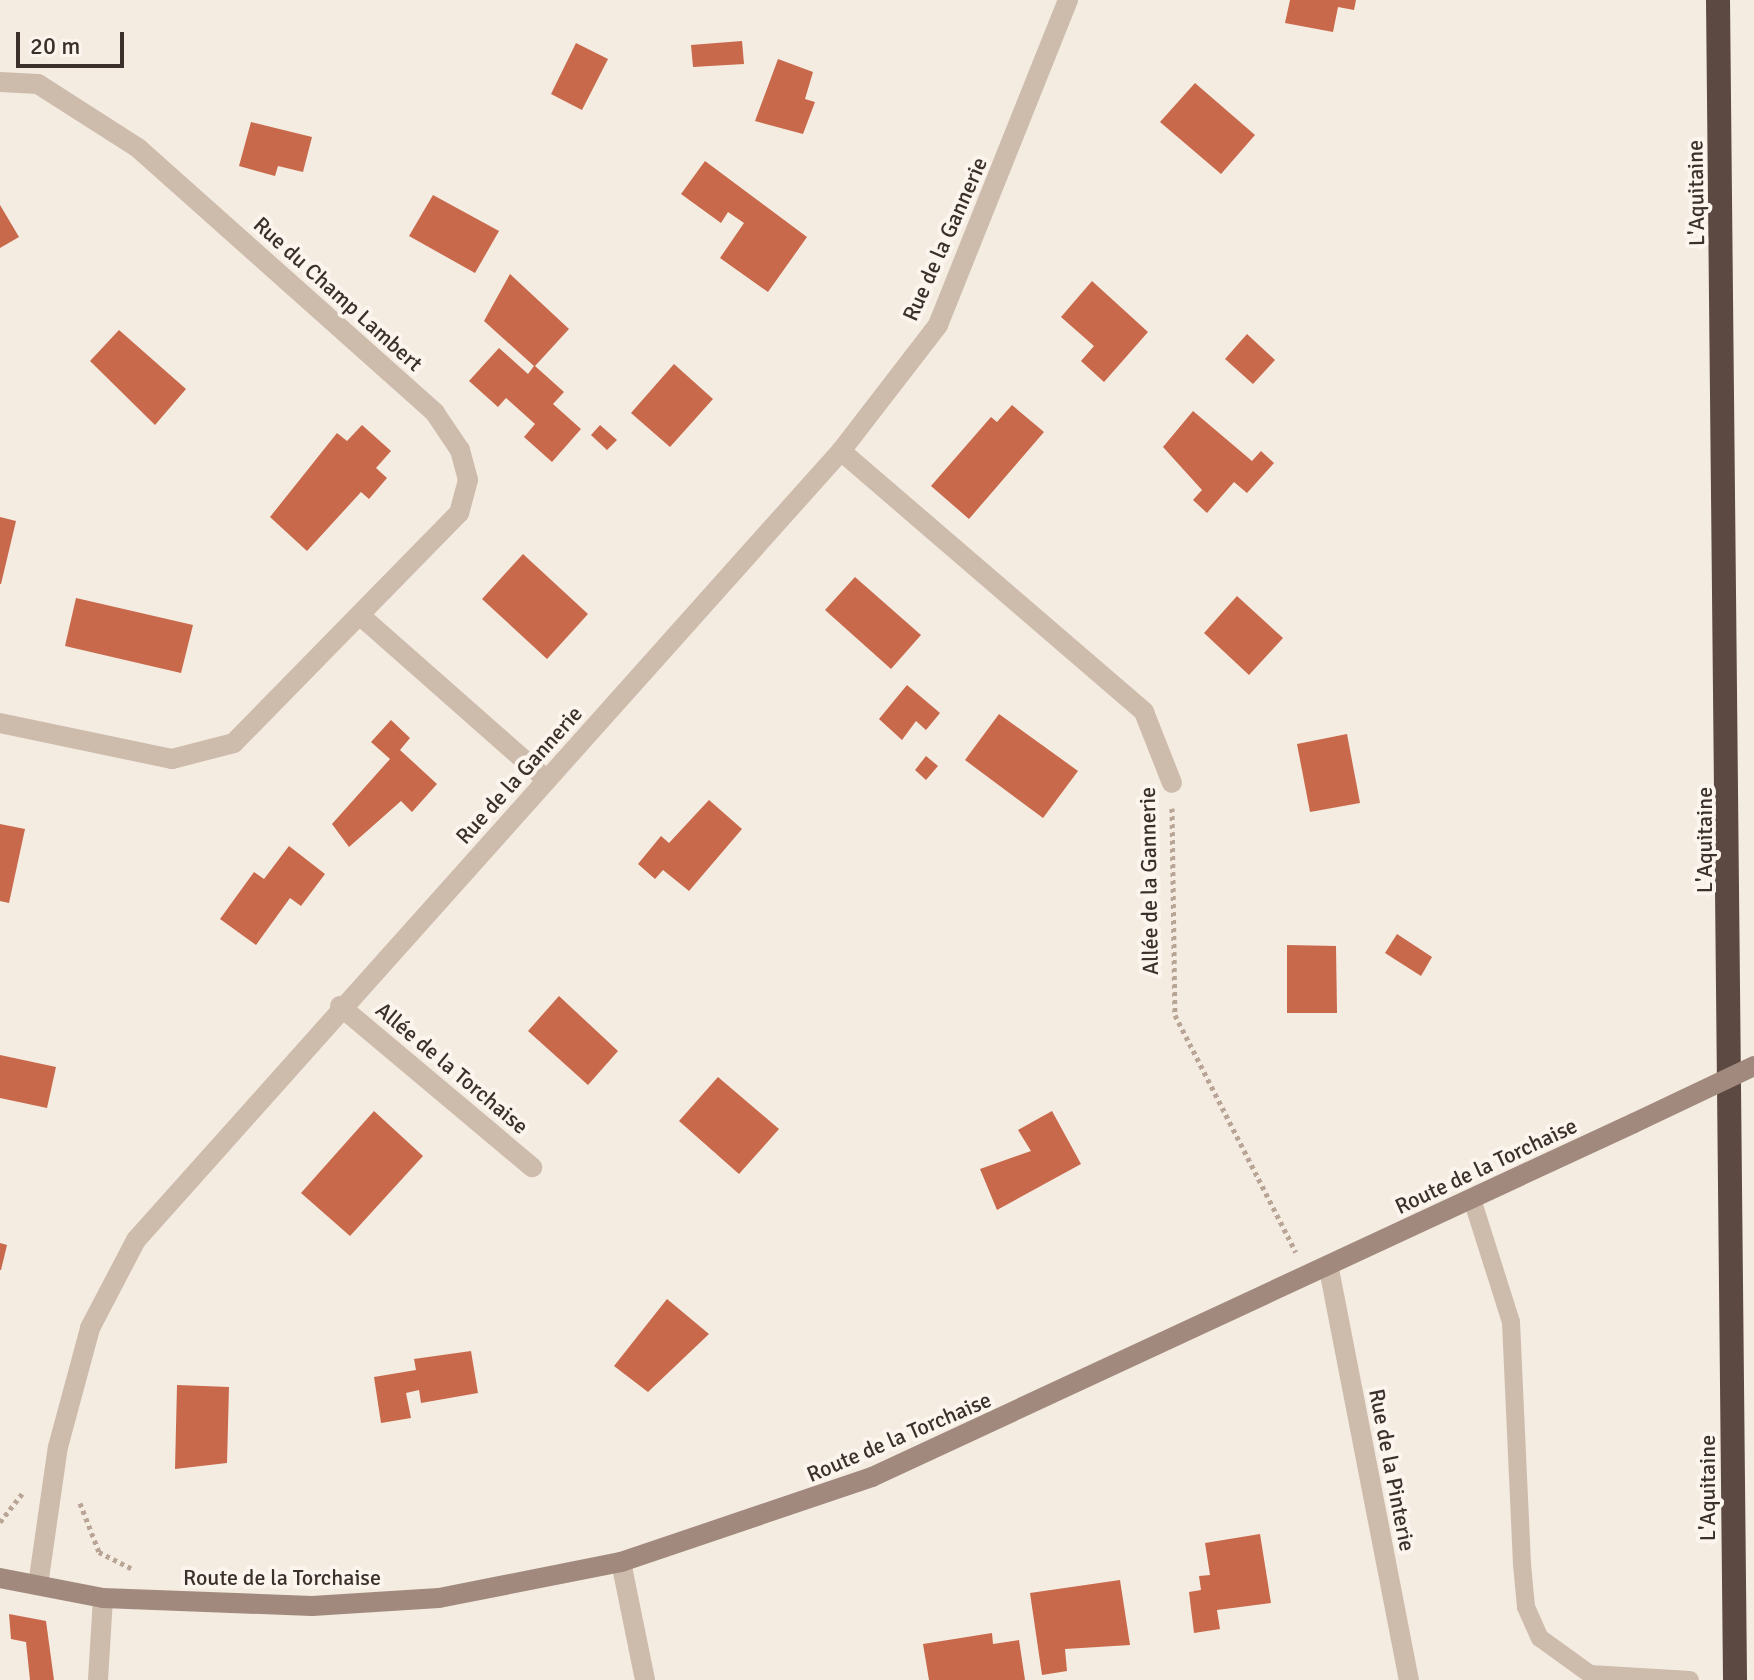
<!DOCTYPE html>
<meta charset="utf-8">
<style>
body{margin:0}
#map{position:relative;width:1754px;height:1680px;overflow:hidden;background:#f4ebe1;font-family:Signika,sans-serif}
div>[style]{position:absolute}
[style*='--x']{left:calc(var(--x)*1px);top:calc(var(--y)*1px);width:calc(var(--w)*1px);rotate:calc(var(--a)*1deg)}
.building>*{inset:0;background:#c8694b}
.path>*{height:5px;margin-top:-2.5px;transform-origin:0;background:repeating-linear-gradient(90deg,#b9a596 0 4px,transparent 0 8px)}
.service>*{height:18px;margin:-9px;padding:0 9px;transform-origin:9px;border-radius:9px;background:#cdbbac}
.minor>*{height:20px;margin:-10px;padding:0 10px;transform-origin:10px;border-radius:10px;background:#cdbbac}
.secondary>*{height:20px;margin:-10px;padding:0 10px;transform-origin:10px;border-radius:10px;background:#a18a7d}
.motorway>*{height:24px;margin:-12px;padding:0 12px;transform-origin:12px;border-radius:12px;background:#5c4a42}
.secondary-bridge>*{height:20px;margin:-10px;padding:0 10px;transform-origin:10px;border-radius:10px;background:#a18a7d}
span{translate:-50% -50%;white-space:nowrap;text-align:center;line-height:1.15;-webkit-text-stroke:8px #fbf5ee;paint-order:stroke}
.street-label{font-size:22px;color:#3b302b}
.scale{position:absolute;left:16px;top:32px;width:108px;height:36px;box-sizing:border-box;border:4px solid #3b302b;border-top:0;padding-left:10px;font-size:24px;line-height:28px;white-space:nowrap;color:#3b302b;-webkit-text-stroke:6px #fbf5ee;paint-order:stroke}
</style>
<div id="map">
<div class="building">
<div style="clip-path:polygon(1290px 0,1356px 0,1354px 10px,1338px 7px,1333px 32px,1285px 23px)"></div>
<div style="clip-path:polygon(742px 41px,744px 64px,693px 67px,691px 45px)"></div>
<div style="clip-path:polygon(576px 43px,608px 59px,582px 110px,551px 94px)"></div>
<div style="clip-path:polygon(778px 59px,813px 72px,805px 99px,815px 102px,803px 134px,755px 121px)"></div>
<div style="clip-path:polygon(1195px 83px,1255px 135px,1221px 174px,1160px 122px)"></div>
<div style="clip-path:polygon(251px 122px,312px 137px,303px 172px,278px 166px,275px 176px,239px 166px)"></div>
<div style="clip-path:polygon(705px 161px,807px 237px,768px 292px,720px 258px,744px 223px,728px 212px,721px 223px,681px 194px)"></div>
<div style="clip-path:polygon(433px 195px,499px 231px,475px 273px,409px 236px)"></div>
<div style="clip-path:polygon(0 205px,19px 237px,0 248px)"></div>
<div style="clip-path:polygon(510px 274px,569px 329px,535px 366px,564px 392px,553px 404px,581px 429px,552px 462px,524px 437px,535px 424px,506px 398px,498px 407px,469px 381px,499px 348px,528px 374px,534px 366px,484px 321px)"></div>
<div style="clip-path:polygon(1092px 281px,1148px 332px,1104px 382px,1081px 361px,1094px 346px,1061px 317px)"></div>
<div style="clip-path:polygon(119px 330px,186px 389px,155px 425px,90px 361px)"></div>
<div style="clip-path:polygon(1247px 334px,1275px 360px,1253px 384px,1225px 359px)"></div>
<div style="clip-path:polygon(674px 364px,713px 399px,670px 447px,631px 413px)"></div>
<div style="clip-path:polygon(1012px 405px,1044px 432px,969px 519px,931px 486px,991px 417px,997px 422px)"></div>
<div style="clip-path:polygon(1193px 411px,1252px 461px,1261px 451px,1274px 463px,1247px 493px,1234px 482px,1207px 513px,1193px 500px,1202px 490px,1163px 447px)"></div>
<div style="clip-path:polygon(362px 425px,391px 451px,376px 468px,387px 478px,369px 499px,361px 492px,307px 551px,270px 517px,337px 433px,347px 441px)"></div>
<div style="clip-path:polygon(600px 425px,617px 440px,607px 450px,591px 435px)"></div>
<div style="clip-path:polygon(0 517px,16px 521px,1px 584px,0 584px)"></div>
<div style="clip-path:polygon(523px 554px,588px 614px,547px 659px,482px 599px)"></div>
<div style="clip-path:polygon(855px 577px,921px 635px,891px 669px,825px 610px)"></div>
<div style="clip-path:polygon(1237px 596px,1283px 638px,1249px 675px,1204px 633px)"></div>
<div style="clip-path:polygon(76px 598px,193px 625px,181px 673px,65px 646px)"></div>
<div style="clip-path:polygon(907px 685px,940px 713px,926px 730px,916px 721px,902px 740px,879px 719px)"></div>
<div style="clip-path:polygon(999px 714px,1078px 771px,1043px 818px,965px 760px)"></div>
<div style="clip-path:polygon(391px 720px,410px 738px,400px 750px,437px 784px,412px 812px,401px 801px,349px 847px,332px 824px,390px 759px,371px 742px)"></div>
<div style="clip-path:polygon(1347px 734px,1360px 803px,1310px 812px,1297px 744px)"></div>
<div style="clip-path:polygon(926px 756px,938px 766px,926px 780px,915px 770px)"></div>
<div style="clip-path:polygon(709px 800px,742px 829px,689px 891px,663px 870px,655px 879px,638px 864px,661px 836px,669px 843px)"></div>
<div style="clip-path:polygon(0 824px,25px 829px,9px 903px,0 901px)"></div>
<div style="clip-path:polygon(289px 846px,325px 874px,301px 906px,290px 898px,256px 945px,220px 919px,254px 872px,264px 879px)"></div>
<div style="clip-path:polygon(1397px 934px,1432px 957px,1421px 976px,1385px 953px)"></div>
<div style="clip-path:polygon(1287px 945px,1336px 946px,1337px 1013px,1287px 1013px)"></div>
<div style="clip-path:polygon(559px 996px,618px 1051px,588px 1085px,528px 1031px)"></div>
<div style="clip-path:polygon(0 1055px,56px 1067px,47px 1108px,0 1098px)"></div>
<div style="clip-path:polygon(718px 1077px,779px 1129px,739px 1174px,679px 1121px)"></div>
<div style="clip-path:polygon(374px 1111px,423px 1156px,350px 1236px,301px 1193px)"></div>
<div style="clip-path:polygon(1052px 1111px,1081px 1164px,997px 1210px,980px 1169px,1031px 1151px,1018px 1130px)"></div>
<div style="clip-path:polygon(0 1243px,7px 1245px,1px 1270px,0 1270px)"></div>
<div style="clip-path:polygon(667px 1299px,709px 1334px,648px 1392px,614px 1366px)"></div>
<div style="clip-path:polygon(471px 1351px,478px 1393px,421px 1403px,419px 1390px,406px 1393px,411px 1418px,381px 1423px,374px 1377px,416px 1370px,414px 1359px)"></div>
<div style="clip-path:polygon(177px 1385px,229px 1387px,227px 1463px,175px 1469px)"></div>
<div style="clip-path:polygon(1260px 1534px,1271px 1603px,1217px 1610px,1220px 1629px,1194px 1633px,1189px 1592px,1201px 1590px,1199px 1576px,1210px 1575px,1205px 1543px)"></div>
<div style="clip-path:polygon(1120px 1580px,1130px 1645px,1065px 1649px,1067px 1671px,1042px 1675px,1030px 1593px)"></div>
<div style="clip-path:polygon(9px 1614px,46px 1621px,54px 1680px,30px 1680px,26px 1642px,11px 1639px)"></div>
<div style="clip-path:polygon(992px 1633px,993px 1644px,1019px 1640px,1025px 1680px,929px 1680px,923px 1644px)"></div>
</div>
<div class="path">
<div style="--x:1172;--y:808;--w:207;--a:89.2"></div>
<div style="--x:1175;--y:1015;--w:266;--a:63"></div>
<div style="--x:80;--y:1503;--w:53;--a:68.8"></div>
<div style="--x:99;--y:1552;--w:36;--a:27"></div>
<div style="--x:0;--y:1522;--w:36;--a:-52"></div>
</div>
<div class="service">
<div style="--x:1472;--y:1199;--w:129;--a:72.4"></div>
<div style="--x:1511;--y:1322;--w:242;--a:87.4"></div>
<div style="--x:1522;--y:1564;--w:43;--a:84.7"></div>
<div style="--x:1526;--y:1607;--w:34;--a:66"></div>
<div style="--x:1540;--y:1638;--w:62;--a:35.8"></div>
<div style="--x:1590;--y:1674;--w:100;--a:3.4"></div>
</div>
<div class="minor">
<div style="--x:0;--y:82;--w:38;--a:3"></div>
<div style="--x:38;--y:84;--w:119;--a:32.6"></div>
<div style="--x:138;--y:148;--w:398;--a:41.7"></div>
<div style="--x:435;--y:413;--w:45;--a:56"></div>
<div style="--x:460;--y:450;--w:31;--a:75"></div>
<div style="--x:468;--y:480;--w:34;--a:105"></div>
<div style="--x:459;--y:513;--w:322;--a:134.4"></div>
<div style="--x:234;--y:743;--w:64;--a:165.5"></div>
<div style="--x:172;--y:759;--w:176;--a:-168.2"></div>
<div style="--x:841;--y:451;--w:400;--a:40.7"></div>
<div style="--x:1144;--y:712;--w:76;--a:68.5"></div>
<div style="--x:363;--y:618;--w:245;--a:41.4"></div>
<div style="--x:340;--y:1006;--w:251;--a:40"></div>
<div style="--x:1329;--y:1269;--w:419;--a:79"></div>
<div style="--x:621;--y:1562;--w:120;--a:78.5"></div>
<div style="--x:38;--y:1585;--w:139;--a:-81.8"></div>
<div style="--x:58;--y:1447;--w:123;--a:-74.9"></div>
<div style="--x:90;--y:1328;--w:99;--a:-62.4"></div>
<div style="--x:136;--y:1240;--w:1058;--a:-48.22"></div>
<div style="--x:841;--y:451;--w:159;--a:-52.4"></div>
<div style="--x:938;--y:325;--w:350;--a:-68.2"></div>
<div style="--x:98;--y:1680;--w:82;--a:-86.5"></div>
</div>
<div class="secondary">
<div style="--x:0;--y:1578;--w:105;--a:11"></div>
<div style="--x:103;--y:1598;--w:209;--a:2.2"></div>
<div style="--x:312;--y:1606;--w:127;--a:-3.6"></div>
<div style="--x:439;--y:1598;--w:186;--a:-11.2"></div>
<div style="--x:621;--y:1562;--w:265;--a:-18.7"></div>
<div style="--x:872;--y:1477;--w:840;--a:-24.92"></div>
</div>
<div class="motorway">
<div style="--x:1718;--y:0;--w:1680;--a:89.42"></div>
</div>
<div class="secondary-bridge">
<div style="--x:1634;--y:1123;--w:133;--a:-25.4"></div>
</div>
<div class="street-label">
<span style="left:1696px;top:193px;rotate:-91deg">L'Aquitaine</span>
<span style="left:945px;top:239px;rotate:-66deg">Rue de la Gannerie</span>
<span style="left:338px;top:294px;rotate:42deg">Rue du Champ Lambert</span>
<span style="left:519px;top:775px;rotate:-48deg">Rue de la Gannerie</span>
<span style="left:1705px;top:840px;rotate:-90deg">L'Aquitaine</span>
<span style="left:1149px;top:881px;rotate:-91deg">Allée de la Gannerie</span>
<span style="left:452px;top:1068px;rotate:40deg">Allée de la Torchaise</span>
<span style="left:1486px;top:1166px;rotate:-25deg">Route de la Torchaise</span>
<span style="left:899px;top:1437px;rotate:-23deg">Route de la Torchaise</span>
<span style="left:1392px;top:1470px;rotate:79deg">Rue de la Pinterie</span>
<span style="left:1708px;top:1488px;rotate:-90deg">L'Aquitaine</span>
<span style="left:282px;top:1578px">Route de la Torchaise</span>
</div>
<div class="scale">20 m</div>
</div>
